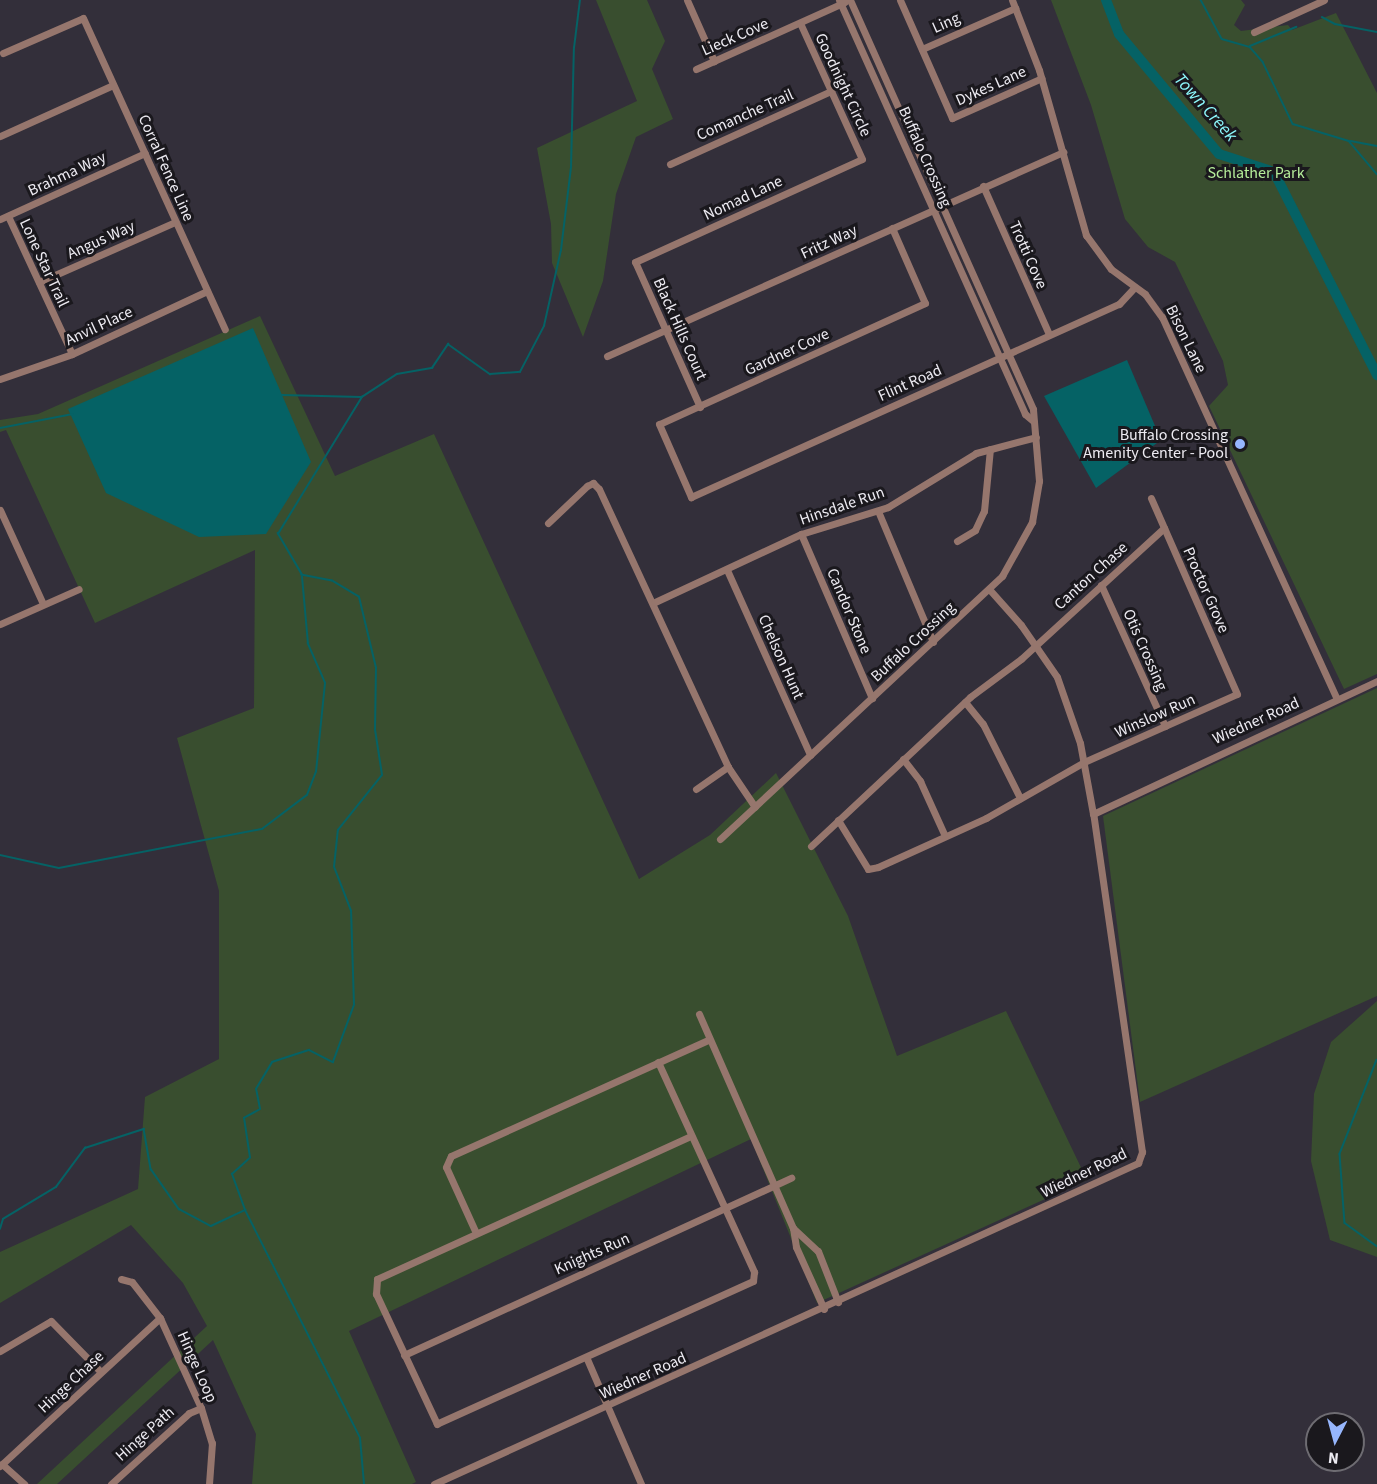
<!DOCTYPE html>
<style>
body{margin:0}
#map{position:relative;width:1377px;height:1484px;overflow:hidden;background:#332f3a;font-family:"Source Sans 3",sans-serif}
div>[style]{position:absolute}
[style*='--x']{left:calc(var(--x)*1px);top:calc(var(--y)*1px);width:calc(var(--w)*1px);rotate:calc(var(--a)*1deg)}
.green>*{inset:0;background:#394e2f}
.water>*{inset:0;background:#056265}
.stream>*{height:1.5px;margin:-0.75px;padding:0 0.75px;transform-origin:0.75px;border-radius:0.75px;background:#056265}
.river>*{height:10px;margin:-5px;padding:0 5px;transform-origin:5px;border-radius:5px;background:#056265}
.minor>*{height:7px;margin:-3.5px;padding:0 3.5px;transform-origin:3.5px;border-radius:3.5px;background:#96766d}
.dots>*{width:16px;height:16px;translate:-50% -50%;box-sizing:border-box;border:3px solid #1a181d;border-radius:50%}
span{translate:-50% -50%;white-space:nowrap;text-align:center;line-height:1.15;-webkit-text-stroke:6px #1a181d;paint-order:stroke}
.street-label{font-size:16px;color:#edebf2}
.park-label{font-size:16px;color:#b5ee9a}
.poi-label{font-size:16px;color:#edebf2}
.right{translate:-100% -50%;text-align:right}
.water-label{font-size:18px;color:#8df8fc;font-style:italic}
.north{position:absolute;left:1305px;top:1412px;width:60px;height:60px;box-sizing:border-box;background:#1a181d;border:2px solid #6e6c72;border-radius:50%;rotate:186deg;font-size:16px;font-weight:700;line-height:24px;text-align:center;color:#edebf2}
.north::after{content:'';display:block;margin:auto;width:21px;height:27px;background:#96b6fd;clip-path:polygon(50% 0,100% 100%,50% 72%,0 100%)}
</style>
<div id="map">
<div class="green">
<div style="clip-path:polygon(596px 0,647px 0,665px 41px,652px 69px,673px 119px,636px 137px,616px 194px,603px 281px,583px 337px,552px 263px,551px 224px,537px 148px,637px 101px)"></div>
<div style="clip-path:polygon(1051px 0,1241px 0,1245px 5px,1234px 25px,1241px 31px,1288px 25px,1292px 30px,1336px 13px,1377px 93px,1377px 674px,1344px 689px,1209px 406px,1228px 385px,1223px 361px,1175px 262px,1148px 247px,1125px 219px,1091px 105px)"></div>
<div style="clip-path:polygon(260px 316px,335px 476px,434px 434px,639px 879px,710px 835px,776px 773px,848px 916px,897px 1056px,1006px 1011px,1087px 1180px,817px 1303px,751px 1139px,349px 1331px,416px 1482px,412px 1484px,252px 1484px,256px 1434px,213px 1340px,57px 1484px,37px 1484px,207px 1326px,183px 1283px,131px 1225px,0 1303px,0 1252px,138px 1189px,145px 1097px,219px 1059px,219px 891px,177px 738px,254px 708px,255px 550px,95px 623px,6px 430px,0 432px,0 420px,38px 414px)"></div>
<div style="clip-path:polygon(1377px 688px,1377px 996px,1140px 1102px,1103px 816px)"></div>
<div style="clip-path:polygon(1377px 1001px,1377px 1257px,1330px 1240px,1311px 1161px,1314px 1094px,1331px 1042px)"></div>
</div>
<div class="water">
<div style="clip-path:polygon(253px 328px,311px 462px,266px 534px,199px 537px,106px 493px,68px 409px)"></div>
<div style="clip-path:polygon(1127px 360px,1161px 440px,1096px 488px,1044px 396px)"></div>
</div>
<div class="stream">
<div style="--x:1201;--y:0;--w:44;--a:61.7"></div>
<div style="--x:1222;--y:39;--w:29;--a:16"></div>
<div style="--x:1250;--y:47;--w:20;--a:49"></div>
<div style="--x:1263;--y:62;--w:69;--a:64.2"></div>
<div style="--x:1293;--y:124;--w:59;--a:16.9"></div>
<div style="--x:1349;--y:141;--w:43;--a:49.7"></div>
<div style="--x:1322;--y:17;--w:15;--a:28"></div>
<div style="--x:1335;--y:24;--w:43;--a:10.8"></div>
<div style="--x:1250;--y:46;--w:50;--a:-22.4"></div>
<div style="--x:1351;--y:141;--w:26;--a:11"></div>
<div style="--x:282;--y:395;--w:79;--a:1.5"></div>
<div style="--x:0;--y:428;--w:74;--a:-10.9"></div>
<div style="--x:0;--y:855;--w:60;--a:12.4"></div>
<div style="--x:59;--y:868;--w:207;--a:-10.9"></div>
<div style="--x:262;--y:829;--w:56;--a:-37.1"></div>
<div style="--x:307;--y:795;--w:25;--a:-69"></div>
<div style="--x:316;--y:772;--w:89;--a:-84.2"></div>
<div style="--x:325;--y:683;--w:43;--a:-113.6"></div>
<div style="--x:308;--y:644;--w:67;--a:-95.1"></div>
<div style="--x:1377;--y:1060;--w:101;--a:111.5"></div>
<div style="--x:1340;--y:1154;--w:69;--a:85.9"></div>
<div style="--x:1345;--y:1223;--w:39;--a:36"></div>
<div style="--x:0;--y:1229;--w:10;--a:-73"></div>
<div style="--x:3;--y:1219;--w:62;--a:-31.1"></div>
<div style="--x:56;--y:1187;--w:49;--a:-53.4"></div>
<div style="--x:85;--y:1148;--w:62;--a:-17.9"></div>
<div style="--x:144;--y:1129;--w:41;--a:80.1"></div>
<div style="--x:151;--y:1169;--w:49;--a:55"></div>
<div style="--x:179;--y:1209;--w:36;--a:28"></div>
<div style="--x:211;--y:1226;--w:38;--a:-25"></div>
<div style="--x:364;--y:1484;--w:46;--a:-95"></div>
<div style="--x:360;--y:1438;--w:255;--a:-116.8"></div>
<div style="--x:245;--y:1210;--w:38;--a:-110"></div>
<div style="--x:232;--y:1174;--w:24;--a:-42"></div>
<div style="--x:250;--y:1158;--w:40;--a:-98.5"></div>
<div style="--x:244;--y:1118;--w:18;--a:-29"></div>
<div style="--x:260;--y:1109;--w:20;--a:-101"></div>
<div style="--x:256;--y:1089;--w:31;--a:-59"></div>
<div style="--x:272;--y:1062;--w:39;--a:-18"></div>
<div style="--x:309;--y:1050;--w:27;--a:27"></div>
<div style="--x:333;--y:1062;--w:61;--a:-69.8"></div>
<div style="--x:354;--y:1005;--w:94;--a:-91.8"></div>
<div style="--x:351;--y:911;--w:47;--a:-111.1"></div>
<div style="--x:334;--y:867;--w:37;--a:-84"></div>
<div style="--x:338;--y:830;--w:70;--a:-51.3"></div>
<div style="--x:382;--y:775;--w:46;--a:-98.8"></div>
<div style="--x:375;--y:730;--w:62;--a:-89.1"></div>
<div style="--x:376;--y:668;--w:73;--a:-103.5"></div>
<div style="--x:359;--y:597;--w:31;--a:-149"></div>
<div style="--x:332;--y:581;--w:31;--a:-169"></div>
<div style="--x:302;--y:575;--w:48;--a:-120.3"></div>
<div style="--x:278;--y:534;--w:161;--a:-58.5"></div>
<div style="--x:362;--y:397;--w:42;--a:-33.3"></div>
<div style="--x:397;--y:374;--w:36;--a:-10"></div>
<div style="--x:432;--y:368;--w:29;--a:-56"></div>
<div style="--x:448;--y:344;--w:52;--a:35.5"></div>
<div style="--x:490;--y:374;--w:30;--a:-4"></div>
<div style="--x:520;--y:372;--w:52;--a:-62.4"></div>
<div style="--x:544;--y:326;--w:78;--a:-77.4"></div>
<div style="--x:561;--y:250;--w:84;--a:-83.1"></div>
<div style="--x:571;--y:167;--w:119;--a:-88.6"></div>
<div style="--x:574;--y:48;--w:48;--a:-82.9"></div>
</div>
<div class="river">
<div style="--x:1106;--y:0;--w:36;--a:69"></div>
<div style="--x:1119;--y:34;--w:156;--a:50.2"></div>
<div style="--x:1219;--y:154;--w:58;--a:18.1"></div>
<div style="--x:1274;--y:172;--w:228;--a:63.1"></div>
</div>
<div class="minor">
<div style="--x:687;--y:0;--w:67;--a:66.1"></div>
<div style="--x:839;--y:0;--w:454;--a:65.8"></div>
<div style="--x:1025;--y:414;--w:11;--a:41"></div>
<div style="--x:900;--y:0;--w:129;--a:66.2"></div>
<div style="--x:952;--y:118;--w:98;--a:-24"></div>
<div style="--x:1012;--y:0;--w:75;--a:68.9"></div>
<div style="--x:1039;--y:70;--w:172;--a:74.1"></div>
<div style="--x:1086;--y:235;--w:42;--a:53.7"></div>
<div style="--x:1111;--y:269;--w:42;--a:36.3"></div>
<div style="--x:1145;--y:294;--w:29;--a:54"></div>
<div style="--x:1162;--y:317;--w:420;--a:65.4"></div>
<div style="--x:1254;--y:32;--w:77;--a:-24.6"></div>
<div style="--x:922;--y:49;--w:102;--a:-23.8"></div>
<div style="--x:3;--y:53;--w:87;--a:-23.6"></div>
<div style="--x:83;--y:18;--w:342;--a:65.5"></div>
<div style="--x:696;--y:69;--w:163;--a:-24.2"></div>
<div style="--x:0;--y:136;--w:124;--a:-24.3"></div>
<div style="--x:670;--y:164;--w:177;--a:-24.4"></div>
<div style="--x:983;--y:186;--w:162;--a:66"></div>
<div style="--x:8;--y:216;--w:152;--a:65.1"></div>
<div style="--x:0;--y:219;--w:159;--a:-24.5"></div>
<div style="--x:892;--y:228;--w:82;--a:66.3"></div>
<div style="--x:925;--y:303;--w:292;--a:155.5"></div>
<div style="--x:659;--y:424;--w:80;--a:66.3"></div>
<div style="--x:691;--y:497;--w:470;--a:-24.3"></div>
<div style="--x:1119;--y:304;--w:23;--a:-47"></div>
<div style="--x:39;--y:282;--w:149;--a:-23.8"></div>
<div style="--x:607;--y:356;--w:500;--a:-24.1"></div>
<div style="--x:0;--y:379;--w:76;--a:-19.1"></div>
<div style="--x:72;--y:354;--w:149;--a:-25"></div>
<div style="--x:700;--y:407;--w:159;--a:-114.1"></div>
<div style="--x:635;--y:262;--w:249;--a:-24.4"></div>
<div style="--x:862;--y:159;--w:149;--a:-114.5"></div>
<div style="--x:0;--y:510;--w:103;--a:65.4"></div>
<div style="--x:878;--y:511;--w:142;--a:67.2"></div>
<div style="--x:548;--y:523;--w:54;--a:-43.5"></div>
<div style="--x:587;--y:486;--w:7;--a:-27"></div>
<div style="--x:593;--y:483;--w:8;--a:45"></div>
<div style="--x:599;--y:489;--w:306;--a:65.1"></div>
<div style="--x:728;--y:767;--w:48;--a:56"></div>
<div style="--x:801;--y:534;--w:179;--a:66.6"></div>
<div style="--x:957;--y:541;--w:21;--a:-31"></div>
<div style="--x:975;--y:530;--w:21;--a:-65"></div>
<div style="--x:984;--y:511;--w:62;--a:-84.5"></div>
<div style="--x:727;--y:570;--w:203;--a:65.8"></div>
<div style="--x:1101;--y:585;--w:155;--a:65.6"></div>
<div style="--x:989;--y:589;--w:48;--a:48.4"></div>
<div style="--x:1021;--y:625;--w:63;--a:55.3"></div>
<div style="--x:1057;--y:677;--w:70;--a:70.8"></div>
<div style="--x:1080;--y:743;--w:72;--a:79.6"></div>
<div style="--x:655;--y:602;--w:161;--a:-25"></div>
<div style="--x:801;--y:534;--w:91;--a:-17.2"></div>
<div style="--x:888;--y:507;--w:103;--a:-31.5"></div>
<div style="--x:976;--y:453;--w:62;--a:-14.9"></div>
<div style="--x:0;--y:624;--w:86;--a:-23.9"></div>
<div style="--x:965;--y:702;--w:28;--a:51"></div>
<div style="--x:983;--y:724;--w:83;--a:63.4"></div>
<div style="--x:903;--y:759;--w:28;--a:52"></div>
<div style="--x:920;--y:781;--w:60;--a:65.6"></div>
<div style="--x:696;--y:789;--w:39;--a:-35"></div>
<div style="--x:838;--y:820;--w:57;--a:58.5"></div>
<div style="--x:868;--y:869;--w:10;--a:-11"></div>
<div style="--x:878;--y:867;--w:119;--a:-24.4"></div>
<div style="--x:986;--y:818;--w:113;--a:-29.7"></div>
<div style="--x:1084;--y:762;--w:167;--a:-24"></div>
<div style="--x:1237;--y:694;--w:214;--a:-113.7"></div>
<div style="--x:720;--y:839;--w:386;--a:-43"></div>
<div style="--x:1002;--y:576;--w:62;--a:-60.9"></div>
<div style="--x:1032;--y:522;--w:42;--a:-80.3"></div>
<div style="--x:1039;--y:481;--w:72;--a:-94.8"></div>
<div style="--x:1033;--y:409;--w:448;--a:-114.1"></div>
<div style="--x:811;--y:846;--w:218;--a:-43.1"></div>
<div style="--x:970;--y:697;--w:64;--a:-36.7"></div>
<div style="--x:1021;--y:659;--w:194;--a:-42.5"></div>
<div style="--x:699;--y:1014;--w:234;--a:66.3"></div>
<div style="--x:793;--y:1228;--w:19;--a:81"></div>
<div style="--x:796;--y:1247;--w:68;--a:65.7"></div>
<div style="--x:658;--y:1062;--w:231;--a:65.4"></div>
<div style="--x:754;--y:1272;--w:9;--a:96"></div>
<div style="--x:753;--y:1281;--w:347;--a:155.7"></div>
<div style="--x:437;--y:1424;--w:144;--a:-115.1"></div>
<div style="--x:376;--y:1294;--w:15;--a:-86"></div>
<div style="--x:377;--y:1279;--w:345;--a:-24.5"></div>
<div style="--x:793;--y:1228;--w:34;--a:43"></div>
<div style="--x:818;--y:1251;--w:55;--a:68.6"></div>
<div style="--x:476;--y:1233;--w:72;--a:-114.4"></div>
<div style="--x:446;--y:1167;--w:12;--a:-66"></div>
<div style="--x:451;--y:1156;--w:282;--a:-24.3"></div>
<div style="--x:121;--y:1279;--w:11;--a:15"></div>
<div style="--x:132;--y:1282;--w:46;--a:52.1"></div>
<div style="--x:160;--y:1318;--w:99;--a:65.5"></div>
<div style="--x:201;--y:1408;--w:37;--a:73"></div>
<div style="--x:212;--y:1443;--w:41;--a:94.2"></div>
<div style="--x:0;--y:1351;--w:59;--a:-30.5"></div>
<div style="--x:51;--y:1321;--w:71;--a:45.6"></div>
<div style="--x:404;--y:1355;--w:426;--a:-24.6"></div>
<div style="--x:587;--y:1359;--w:136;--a:66.6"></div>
<div style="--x:2;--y:1464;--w:30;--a:42"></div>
<div style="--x:0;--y:1466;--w:218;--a:-42.8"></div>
<div style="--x:111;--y:1484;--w:105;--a:-42.3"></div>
<div style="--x:189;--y:1413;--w:13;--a:-23"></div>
<div style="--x:434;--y:1484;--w:774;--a:-24.51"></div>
<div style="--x:1138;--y:1163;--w:12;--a:-70"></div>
<div style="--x:1142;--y:1152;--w:342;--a:-98.2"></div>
<div style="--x:1093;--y:814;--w:314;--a:-25.1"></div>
</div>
<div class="dots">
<div style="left:1240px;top:444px;background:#96b6fd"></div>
</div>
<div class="street-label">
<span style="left:946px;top:23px;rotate:-24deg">Ling</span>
<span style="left:735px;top:37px;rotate:-24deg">Lieck Cove</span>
<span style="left:843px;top:85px;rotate:65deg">Goodnight Circle</span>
<span style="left:991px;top:86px;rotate:-24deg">Dykes Lane</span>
<span style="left:745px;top:115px;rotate:-24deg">Comanche Trail</span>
<span style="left:925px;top:157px;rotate:66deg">Buffalo Crossing</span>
<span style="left:166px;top:168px;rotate:66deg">Corral Fence Line</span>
<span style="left:67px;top:174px;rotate:-25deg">Brahma Way</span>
<span style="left:743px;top:198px;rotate:-25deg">Nomad Lane</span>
<span style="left:101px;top:240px;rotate:-24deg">Angus Way</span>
<span style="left:829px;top:242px;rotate:-25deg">Fritz Way</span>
<span style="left:1028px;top:255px;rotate:66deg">Trotti Cove</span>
<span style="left:44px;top:263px;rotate:65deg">Lone Star Trail</span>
<span style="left:99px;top:326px;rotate:-25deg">Anvil Place</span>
<span style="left:680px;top:329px;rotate:66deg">Black Hills Court</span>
<span style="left:1186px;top:339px;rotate:64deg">Bison Lane</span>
<span style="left:787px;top:352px;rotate:-25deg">Gardner Cove</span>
<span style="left:910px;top:383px;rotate:-24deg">Flint Road</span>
<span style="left:842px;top:506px;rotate:-19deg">Hinsdale Run</span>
<span style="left:1091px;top:576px;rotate:-42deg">Canton Chase</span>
<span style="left:1206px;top:590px;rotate:66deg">Proctor Grove</span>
<span style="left:849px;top:611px;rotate:67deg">Candor Stone</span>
<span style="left:913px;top:642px;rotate:-43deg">Buffalo Crossing</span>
<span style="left:1145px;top:650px;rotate:66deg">Otis Crossing</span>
<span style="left:781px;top:657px;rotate:66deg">Chelson Hunt</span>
<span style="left:1155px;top:716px;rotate:-24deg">Winslow Run</span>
<span style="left:1256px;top:721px;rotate:-24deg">Wiedner Road</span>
<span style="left:1084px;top:1173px;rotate:-26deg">Wiedner Road</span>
<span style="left:592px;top:1254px;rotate:-24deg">Knights Run</span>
<span style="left:197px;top:1367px;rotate:66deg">Hinge Loop</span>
<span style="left:643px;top:1376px;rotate:-24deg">Wiedner Road</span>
<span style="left:71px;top:1382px;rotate:-43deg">Hinge Chase</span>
<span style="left:145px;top:1434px;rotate:-42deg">Hinge Path</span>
</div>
<div class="park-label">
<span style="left:1256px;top:173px">Schlather Park</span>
</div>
<div class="poi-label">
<span class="right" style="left:1228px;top:444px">Buffalo Crossing<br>Amenity Center - Pool</span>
</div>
<div class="water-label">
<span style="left:1205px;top:108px;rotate:48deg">Town Creek</span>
</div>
<div class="north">N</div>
</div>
